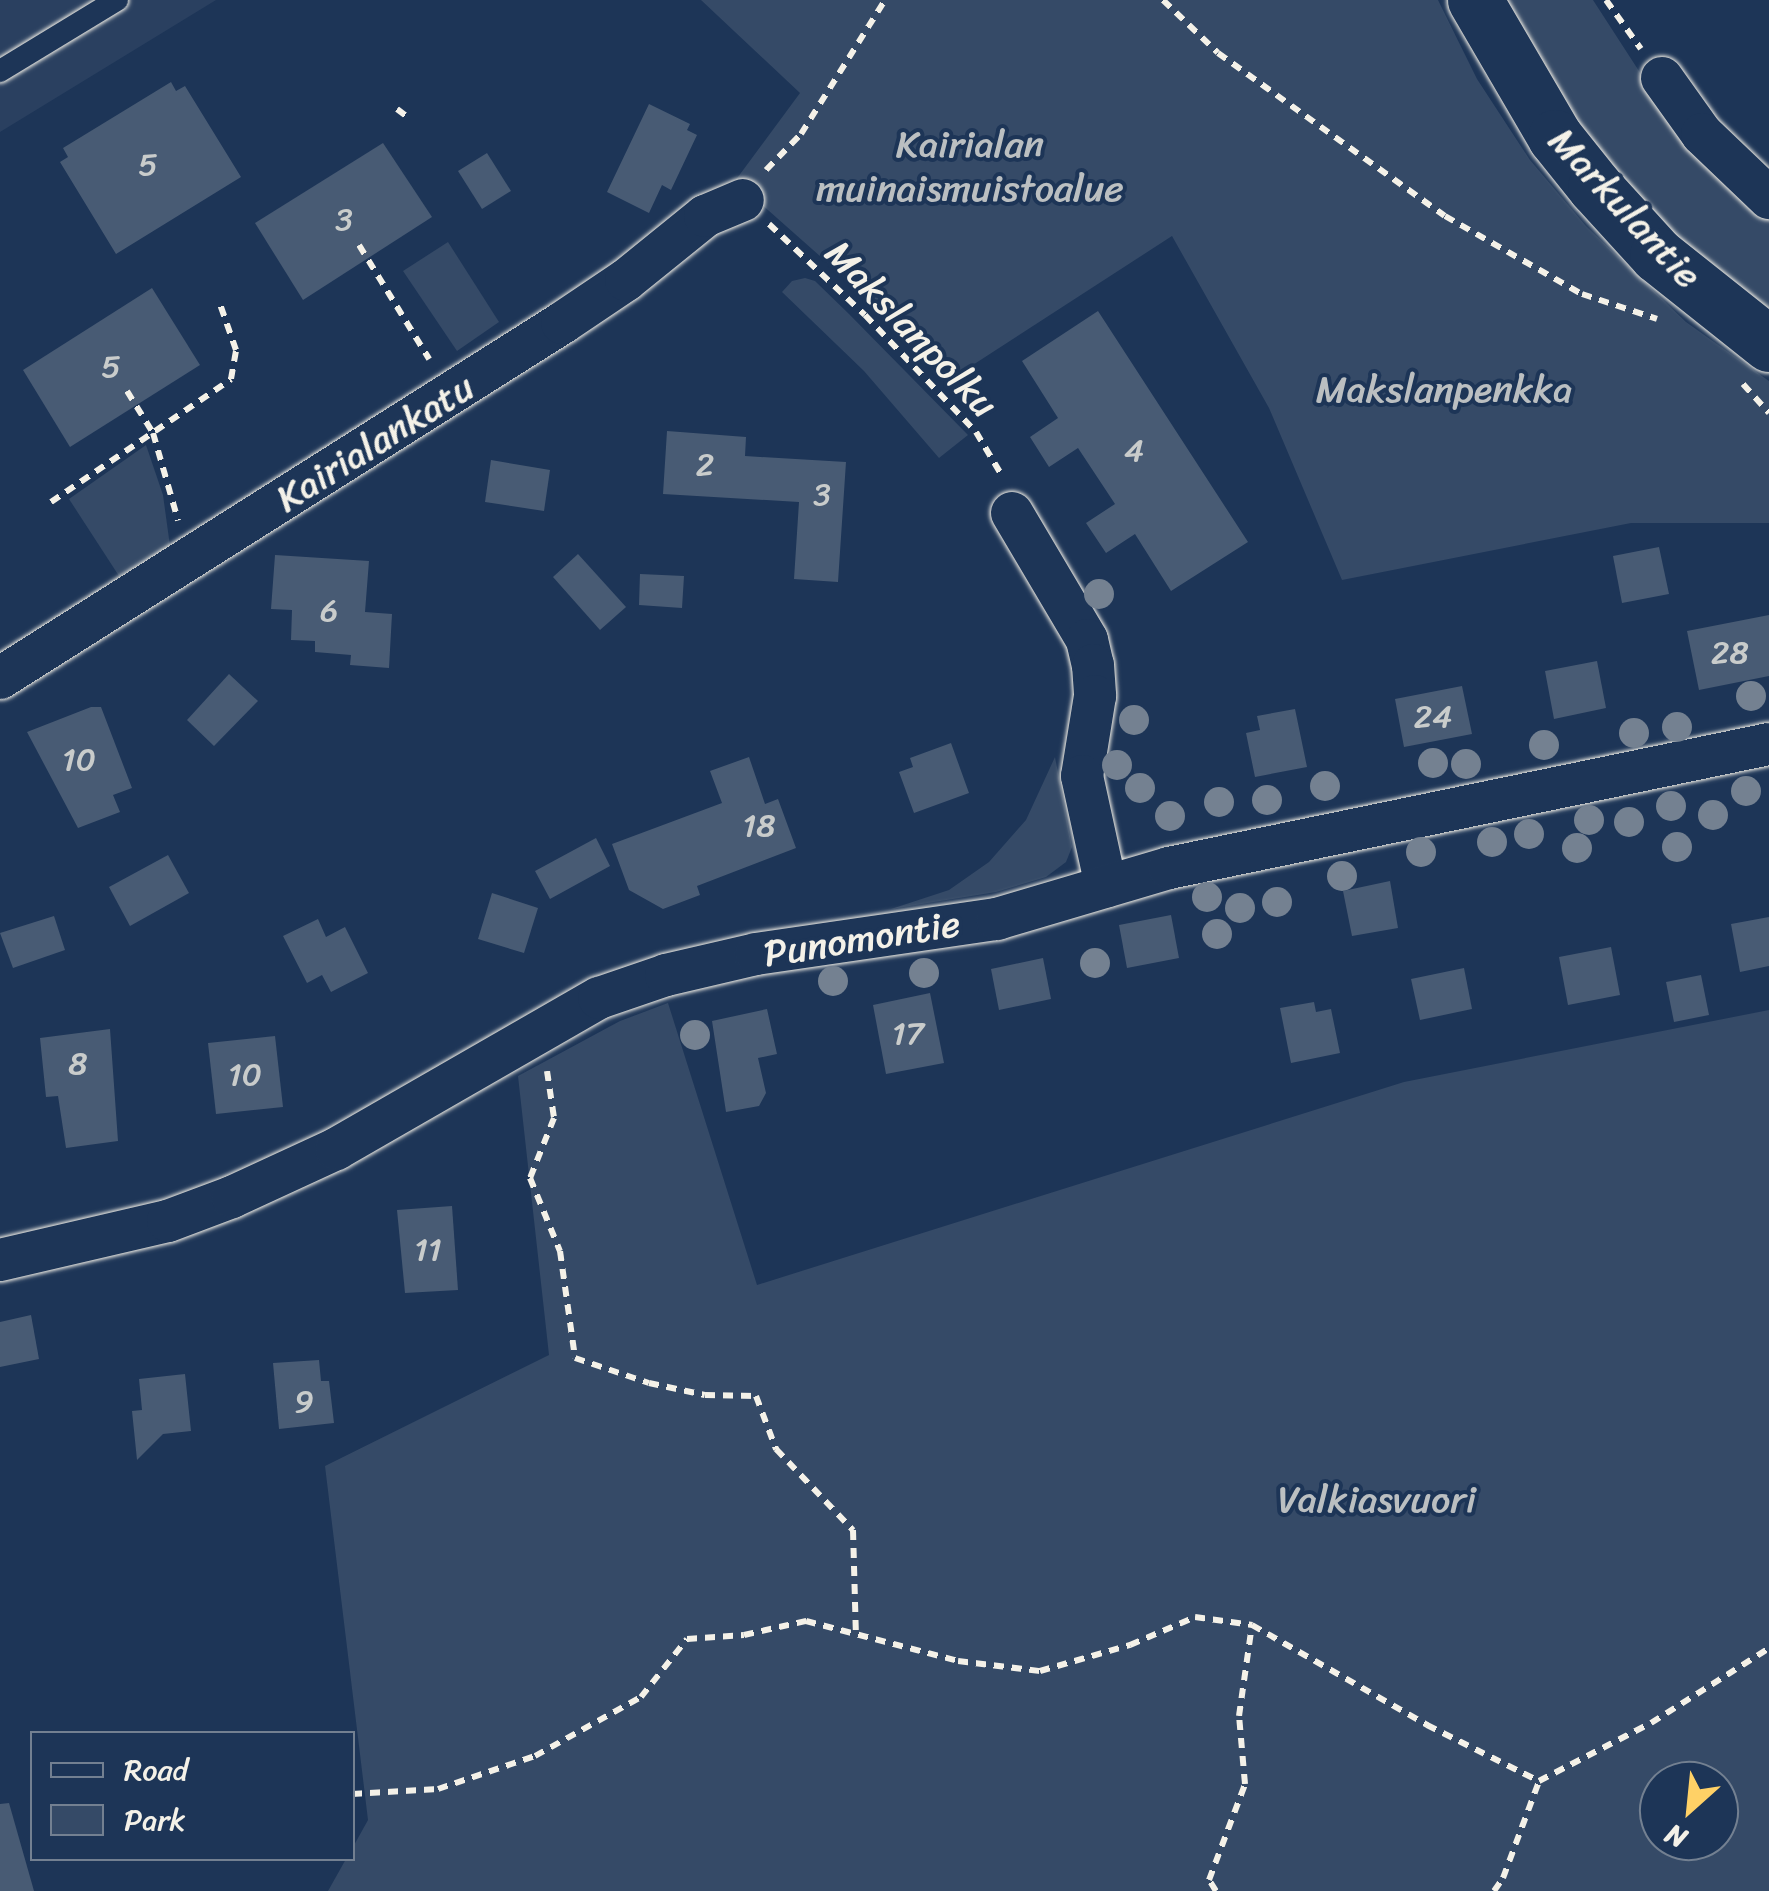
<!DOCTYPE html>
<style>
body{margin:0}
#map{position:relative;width:1769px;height:1891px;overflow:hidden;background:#1d3557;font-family:Sriracha,sans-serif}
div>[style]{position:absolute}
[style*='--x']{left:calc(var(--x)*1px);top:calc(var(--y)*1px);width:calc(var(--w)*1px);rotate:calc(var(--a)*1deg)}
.built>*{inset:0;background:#2a4060}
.green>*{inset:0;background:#354a67}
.building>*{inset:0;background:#485b74}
.path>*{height:6px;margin-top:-3px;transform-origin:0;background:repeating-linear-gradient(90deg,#f4f1e8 0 10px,transparent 0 18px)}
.roads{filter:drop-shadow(0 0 2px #f4f1e8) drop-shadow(0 0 2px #f4f1e8)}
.service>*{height:22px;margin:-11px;padding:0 11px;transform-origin:11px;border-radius:11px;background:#1d3557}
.minor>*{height:42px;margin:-21px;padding:0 21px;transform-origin:21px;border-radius:21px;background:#1d3557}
.secondary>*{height:55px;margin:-27.5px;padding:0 27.5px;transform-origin:27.5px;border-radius:27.5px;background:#1d3557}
.trees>*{width:30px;height:30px;margin:-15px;border-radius:50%;background:#748191}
span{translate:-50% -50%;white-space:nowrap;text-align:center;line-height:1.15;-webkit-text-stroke:8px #1d3557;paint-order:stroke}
.number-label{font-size:32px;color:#c9cccb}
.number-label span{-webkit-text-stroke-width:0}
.park-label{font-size:38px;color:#bbbfc1}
.street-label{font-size:38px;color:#f4f1e8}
.legend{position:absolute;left:30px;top:1731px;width:325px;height:130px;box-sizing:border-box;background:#1d3557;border:2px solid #738091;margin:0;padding:12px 18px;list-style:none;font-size:30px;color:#f4f1e8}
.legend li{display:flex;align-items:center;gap:20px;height:50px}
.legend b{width:50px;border:2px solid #738091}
.north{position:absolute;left:1639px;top:1761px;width:100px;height:100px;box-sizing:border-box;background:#1d3557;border:2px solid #738091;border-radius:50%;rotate:207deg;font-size:28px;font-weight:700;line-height:40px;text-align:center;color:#f4f1e8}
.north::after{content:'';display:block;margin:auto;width:35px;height:45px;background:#ffd166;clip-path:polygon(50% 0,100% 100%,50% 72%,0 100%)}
</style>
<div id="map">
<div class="built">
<div style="clip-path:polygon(0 0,216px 0,0 132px)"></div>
</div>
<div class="green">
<div style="clip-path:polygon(701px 0,1438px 0,1477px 79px,1530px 160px,1586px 226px,1686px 322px,1769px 381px,1769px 523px,1631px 523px,1342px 580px,1269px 408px,1172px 236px,945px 383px,847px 280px,735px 181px,800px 93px)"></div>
<div style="clip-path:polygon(1505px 0,1593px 0,1650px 88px,1769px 216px,1769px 316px,1665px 231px,1576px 123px)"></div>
<div style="clip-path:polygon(448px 242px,499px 322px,457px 351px,403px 271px)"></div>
<div style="clip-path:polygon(805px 278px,815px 281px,849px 314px,968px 435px,939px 458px,864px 371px,782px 292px,792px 281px)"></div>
<div style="clip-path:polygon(146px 445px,163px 495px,170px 546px,119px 576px,69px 499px)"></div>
<div style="clip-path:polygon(1055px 757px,1072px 847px,1066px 862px,1046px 877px,996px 892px,891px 909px,949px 890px,989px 862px,1026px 820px)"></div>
<div style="clip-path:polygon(evenodd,668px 1003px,757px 1285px,1404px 1082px,1769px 1010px,1769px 1891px,328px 1891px,346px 1859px,352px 1858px,353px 1847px,368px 1820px,325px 1466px,549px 1355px,518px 1076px,620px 1021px,668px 1003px,1659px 1781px,1719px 1781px,1719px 1841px,1659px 1841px,1659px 1781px)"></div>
</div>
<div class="building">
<div style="clip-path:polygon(171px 82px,176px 91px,185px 86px,241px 177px,116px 254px,60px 162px,68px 157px,63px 148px)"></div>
<div style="clip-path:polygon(649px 104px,690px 124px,687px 130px,697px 135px,671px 190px,662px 185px,649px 213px,607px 192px)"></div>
<div style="clip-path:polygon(383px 143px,432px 217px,303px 300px,255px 223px)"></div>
<div style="clip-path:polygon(487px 153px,511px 191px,482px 209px,458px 171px)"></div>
<div style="clip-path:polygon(152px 288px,200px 365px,70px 447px,23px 370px)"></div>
<div style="clip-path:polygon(1098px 311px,1248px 542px,1171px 591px,1135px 534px,1106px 553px,1086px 523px,1115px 504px,1078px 448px,1049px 467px,1030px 437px,1058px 418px,1022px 361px)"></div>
<div style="clip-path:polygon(667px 431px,746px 437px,745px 456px,846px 462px,838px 582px,794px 579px,799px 502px,663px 494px)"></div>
<div style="clip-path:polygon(491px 460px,550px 470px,544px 511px,485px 502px)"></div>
<div style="clip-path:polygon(1659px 547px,1669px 594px,1622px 603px,1613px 556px)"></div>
<div style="clip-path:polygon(578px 554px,626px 607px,600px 630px,553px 577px)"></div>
<div style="clip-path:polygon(275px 555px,369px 561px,365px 612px,392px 614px,389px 668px,350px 665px,351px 655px,315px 652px,315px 641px,291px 640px,292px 610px,271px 609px)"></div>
<div style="clip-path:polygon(640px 574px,684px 576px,682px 608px,639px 605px)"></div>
<div style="clip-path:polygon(1769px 615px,1769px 676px,1699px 690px,1687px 631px)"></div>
<div style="clip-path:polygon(1597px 661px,1606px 708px,1554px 719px,1545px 671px)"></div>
<div style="clip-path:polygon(229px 674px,258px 701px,214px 746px,187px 720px)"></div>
<div style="clip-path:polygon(1462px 686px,1472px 734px,1404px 747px,1395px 699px)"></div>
<div style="clip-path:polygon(91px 707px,101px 707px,132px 788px,113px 795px,120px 812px,78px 828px,27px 732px)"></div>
<div style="clip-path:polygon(1295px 709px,1307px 767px,1255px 777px,1246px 733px,1260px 730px,1257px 716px)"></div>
<div style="clip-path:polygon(951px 743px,969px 793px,914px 813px,899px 772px,913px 767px,910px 758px)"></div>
<div style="clip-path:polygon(749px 757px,765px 804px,778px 799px,796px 848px,697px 886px,700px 895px,663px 909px,629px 890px,612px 844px,722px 803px,710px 771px)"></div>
<div style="clip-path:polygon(596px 838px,610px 866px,550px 899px,535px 871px)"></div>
<div style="clip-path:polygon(168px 855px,189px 893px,130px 926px,109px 887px)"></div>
<div style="clip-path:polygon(1390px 881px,1398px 928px,1352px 936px,1343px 891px)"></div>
<div style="clip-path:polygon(492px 893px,538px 908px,524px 953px,478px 939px)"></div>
<div style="clip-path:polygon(1171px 915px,1179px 958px,1127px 968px,1119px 925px)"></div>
<div style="clip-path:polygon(54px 916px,65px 950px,13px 968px,0 933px)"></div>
<div style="clip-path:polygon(1769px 917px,1769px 966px,1740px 972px,1731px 924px)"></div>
<div style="clip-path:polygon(318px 919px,326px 937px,345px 927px,368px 973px,331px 992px,322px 975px,307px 983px,283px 936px)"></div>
<div style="clip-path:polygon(1611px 947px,1620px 995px,1568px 1005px,1559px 957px)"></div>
<div style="clip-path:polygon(1043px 958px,1051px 999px,999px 1010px,991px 969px)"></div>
<div style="clip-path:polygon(1464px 968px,1472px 1009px,1420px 1020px,1411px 979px)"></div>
<div style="clip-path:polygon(1701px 975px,1709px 1015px,1674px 1022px,1666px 982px)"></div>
<div style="clip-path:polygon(930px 993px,944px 1063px,886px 1074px,873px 1005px)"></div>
<div style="clip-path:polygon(1314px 1002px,1316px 1012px,1331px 1009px,1340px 1053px,1291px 1063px,1280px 1008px)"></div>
<div style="clip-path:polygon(767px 1009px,777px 1054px,758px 1058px,766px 1093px,759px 1106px,726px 1112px,712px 1021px)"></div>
<div style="clip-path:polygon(110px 1029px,118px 1141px,66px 1148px,58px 1096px,46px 1097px,40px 1038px)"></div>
<div style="clip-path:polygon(275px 1036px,283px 1107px,216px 1114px,208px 1043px)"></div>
<div style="clip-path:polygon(452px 1206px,458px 1290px,405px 1293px,397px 1210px)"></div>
<div style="clip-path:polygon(31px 1315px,39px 1359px,0 1367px,0 1322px)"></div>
<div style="clip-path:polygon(319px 1360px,321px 1381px,329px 1381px,334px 1423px,279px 1429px,273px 1363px)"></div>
<div style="clip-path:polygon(185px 1374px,191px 1431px,163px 1434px,137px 1460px,132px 1411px,142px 1410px,139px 1379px)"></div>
<div style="clip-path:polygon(9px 1803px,34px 1891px,0 1891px,0 1804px)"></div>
</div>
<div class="path">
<div style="--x:1163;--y:0;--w:76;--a:43.9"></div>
<div style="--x:1218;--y:53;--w:279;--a:35.7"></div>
<div style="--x:1445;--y:216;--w:158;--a:29.7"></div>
<div style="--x:1582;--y:294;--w:79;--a:18.4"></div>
<div style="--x:1606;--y:0;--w:60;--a:54.5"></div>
<div style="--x:397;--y:109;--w:15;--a:37"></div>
<div style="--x:766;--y:170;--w:50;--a:-45.8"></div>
<div style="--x:801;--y:134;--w:158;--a:-57.9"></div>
<div style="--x:769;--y:224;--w:132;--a:43.5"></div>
<div style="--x:865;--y:315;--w:161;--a:46.5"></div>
<div style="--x:976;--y:432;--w:49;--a:59.2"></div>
<div style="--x:359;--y:245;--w:134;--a:58.4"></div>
<div style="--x:1743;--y:384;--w:39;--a:48"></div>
<div style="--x:127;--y:391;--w:49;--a:58.2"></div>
<div style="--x:153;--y:433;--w:91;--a:74"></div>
<div style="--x:51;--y:502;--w:218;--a:-34.3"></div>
<div style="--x:231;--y:379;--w:29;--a:-80"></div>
<div style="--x:236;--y:350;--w:49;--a:-109.2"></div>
<div style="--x:547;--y:1071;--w:48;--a:81.5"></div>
<div style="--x:554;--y:1118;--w:65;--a:111.8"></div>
<div style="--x:530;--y:1178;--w:79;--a:67.7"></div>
<div style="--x:560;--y:1251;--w:108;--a:82"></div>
<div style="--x:575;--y:1358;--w:78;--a:18.7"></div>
<div style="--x:649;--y:1383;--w:57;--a:12.1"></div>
<div style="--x:705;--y:1395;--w:51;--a:1.1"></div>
<div style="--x:756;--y:1396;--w:57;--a:69.3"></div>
<div style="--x:776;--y:1449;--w:112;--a:46.5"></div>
<div style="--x:853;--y:1530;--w:105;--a:88.4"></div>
<div style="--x:352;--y:1794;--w:86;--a:-3.3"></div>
<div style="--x:438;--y:1789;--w:102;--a:-18.8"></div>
<div style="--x:535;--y:1756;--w:121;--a:-29.1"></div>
<div style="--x:641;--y:1697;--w:74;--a:-51.6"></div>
<div style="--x:687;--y:1639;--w:57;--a:-4"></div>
<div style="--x:744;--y:1635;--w:64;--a:-12.7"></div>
<div style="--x:806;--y:1621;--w:157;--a:14.7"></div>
<div style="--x:958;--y:1661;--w:83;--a:7"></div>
<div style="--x:1040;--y:1671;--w:94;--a:-16.1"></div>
<div style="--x:1130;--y:1645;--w:71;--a:-23.3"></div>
<div style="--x:1195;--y:1617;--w:58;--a:8"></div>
<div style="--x:1252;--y:1625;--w:202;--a:29.7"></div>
<div style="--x:1427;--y:1725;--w:125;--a:26.6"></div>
<div style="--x:1539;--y:1781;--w:126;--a:-27.4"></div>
<div style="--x:1651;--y:1723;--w:140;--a:-32.4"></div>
<div style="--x:1216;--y:1891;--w:13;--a:-122"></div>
<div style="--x:1209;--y:1880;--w:103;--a:-69.4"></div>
<div style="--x:1245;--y:1784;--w:68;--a:-95"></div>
<div style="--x:1239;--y:1716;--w:92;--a:-81.9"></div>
<div style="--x:1494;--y:1891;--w:16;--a:-55"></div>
<div style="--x:1503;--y:1878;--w:103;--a:-69.6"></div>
</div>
<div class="roads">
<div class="service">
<div style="--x:0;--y:71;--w:137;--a:-31.3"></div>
</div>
<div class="minor">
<div style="--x:1662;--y:78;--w:69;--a:54.5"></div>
<div style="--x:1702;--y:134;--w:93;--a:43.7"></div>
<div style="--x:1012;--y:513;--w:147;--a:59.4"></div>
<div style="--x:1087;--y:640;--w:26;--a:77"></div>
<div style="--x:1093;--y:665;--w:31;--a:86"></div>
<div style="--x:1095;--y:696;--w:81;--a:99.2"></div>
<div style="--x:1082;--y:776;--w:113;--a:77.7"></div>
<div style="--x:0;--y:678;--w:665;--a:-32.28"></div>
<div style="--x:562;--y:323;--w:77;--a:-33.9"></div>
<div style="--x:626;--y:280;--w:102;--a:-39"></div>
<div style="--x:705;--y:216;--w:41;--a:-22.8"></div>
<div style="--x:0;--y:1260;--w:172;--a:-13.1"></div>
<div style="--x:168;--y:1221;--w:68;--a:-20.6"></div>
<div style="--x:232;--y:1197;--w:115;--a:-24.8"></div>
<div style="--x:336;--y:1149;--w:303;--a:-29.9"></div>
<div style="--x:599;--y:998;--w:71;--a:-18.9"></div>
<div style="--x:666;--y:975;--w:92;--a:-13.1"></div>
<div style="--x:756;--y:954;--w:244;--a:-8.3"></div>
<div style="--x:997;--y:919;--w:179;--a:-16.5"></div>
<div style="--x:1169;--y:868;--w:613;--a:-11.68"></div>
</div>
<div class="secondary">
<div style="--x:1475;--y:0;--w:159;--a:59.7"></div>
<div style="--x:1555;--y:137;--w:64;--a:51.3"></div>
<div style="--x:1595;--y:187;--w:92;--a:47.6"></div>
<div style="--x:1657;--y:255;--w:143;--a:38.5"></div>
</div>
</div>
<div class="trees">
<div style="left:1099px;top:594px"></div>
<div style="left:1751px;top:696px"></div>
<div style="left:1134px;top:720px"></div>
<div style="left:1677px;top:727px"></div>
<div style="left:1634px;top:733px"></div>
<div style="left:1544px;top:745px"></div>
<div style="left:1433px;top:763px"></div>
<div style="left:1466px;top:764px"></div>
<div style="left:1117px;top:765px"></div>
<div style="left:1325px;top:786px"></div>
<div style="left:1140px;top:788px"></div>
<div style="left:1746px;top:791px"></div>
<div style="left:1267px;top:800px"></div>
<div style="left:1219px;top:802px"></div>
<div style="left:1671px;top:806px"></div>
<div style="left:1713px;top:815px"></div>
<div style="left:1170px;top:816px"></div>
<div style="left:1589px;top:820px"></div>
<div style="left:1629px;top:822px"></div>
<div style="left:1529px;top:834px"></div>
<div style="left:1492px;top:842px"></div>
<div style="left:1677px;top:847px"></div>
<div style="left:1577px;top:848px"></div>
<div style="left:1421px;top:852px"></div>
<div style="left:1342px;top:876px"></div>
<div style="left:1207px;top:897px"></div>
<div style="left:1277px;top:902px"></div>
<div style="left:1240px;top:908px"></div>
<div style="left:1217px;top:934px"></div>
<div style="left:1095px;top:963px"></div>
<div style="left:924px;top:973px"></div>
<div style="left:833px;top:981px"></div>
<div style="left:695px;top:1035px"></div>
</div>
<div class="number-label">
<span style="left:148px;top:165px">5</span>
<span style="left:344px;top:220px">3</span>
<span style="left:111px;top:367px">5</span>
<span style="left:1134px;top:451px">4</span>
<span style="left:705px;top:465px">2</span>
<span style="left:822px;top:495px">3</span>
<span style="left:329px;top:611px">6</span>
<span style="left:1730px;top:653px">28</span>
<span style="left:1433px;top:717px">24</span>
<span style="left:79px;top:760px">10</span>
<span style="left:759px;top:826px">18</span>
<span style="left:908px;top:1034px">17</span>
<span style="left:78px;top:1064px">8</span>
<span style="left:245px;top:1075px">10</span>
<span style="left:428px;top:1250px">11</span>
<span style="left:304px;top:1402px">9</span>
</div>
<div class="park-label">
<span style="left:970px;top:167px">Kairialan<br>muinaismuistoalue</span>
<span style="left:1444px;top:390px">Makslanpenkka</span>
<span style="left:1377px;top:1500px">Valkiasvuori</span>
</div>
<div class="street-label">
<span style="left:1625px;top:208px;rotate:47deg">Markulantie</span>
<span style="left:911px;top:329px;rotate:46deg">Makslanpolku</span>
<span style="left:375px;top:443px;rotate:-32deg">Kairialankatu</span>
<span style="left:862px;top:939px;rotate:-9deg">Punomontie</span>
</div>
<ul class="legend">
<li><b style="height:12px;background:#1d3557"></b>Road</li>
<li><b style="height:28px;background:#354a67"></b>Park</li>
</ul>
<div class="north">N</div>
</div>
